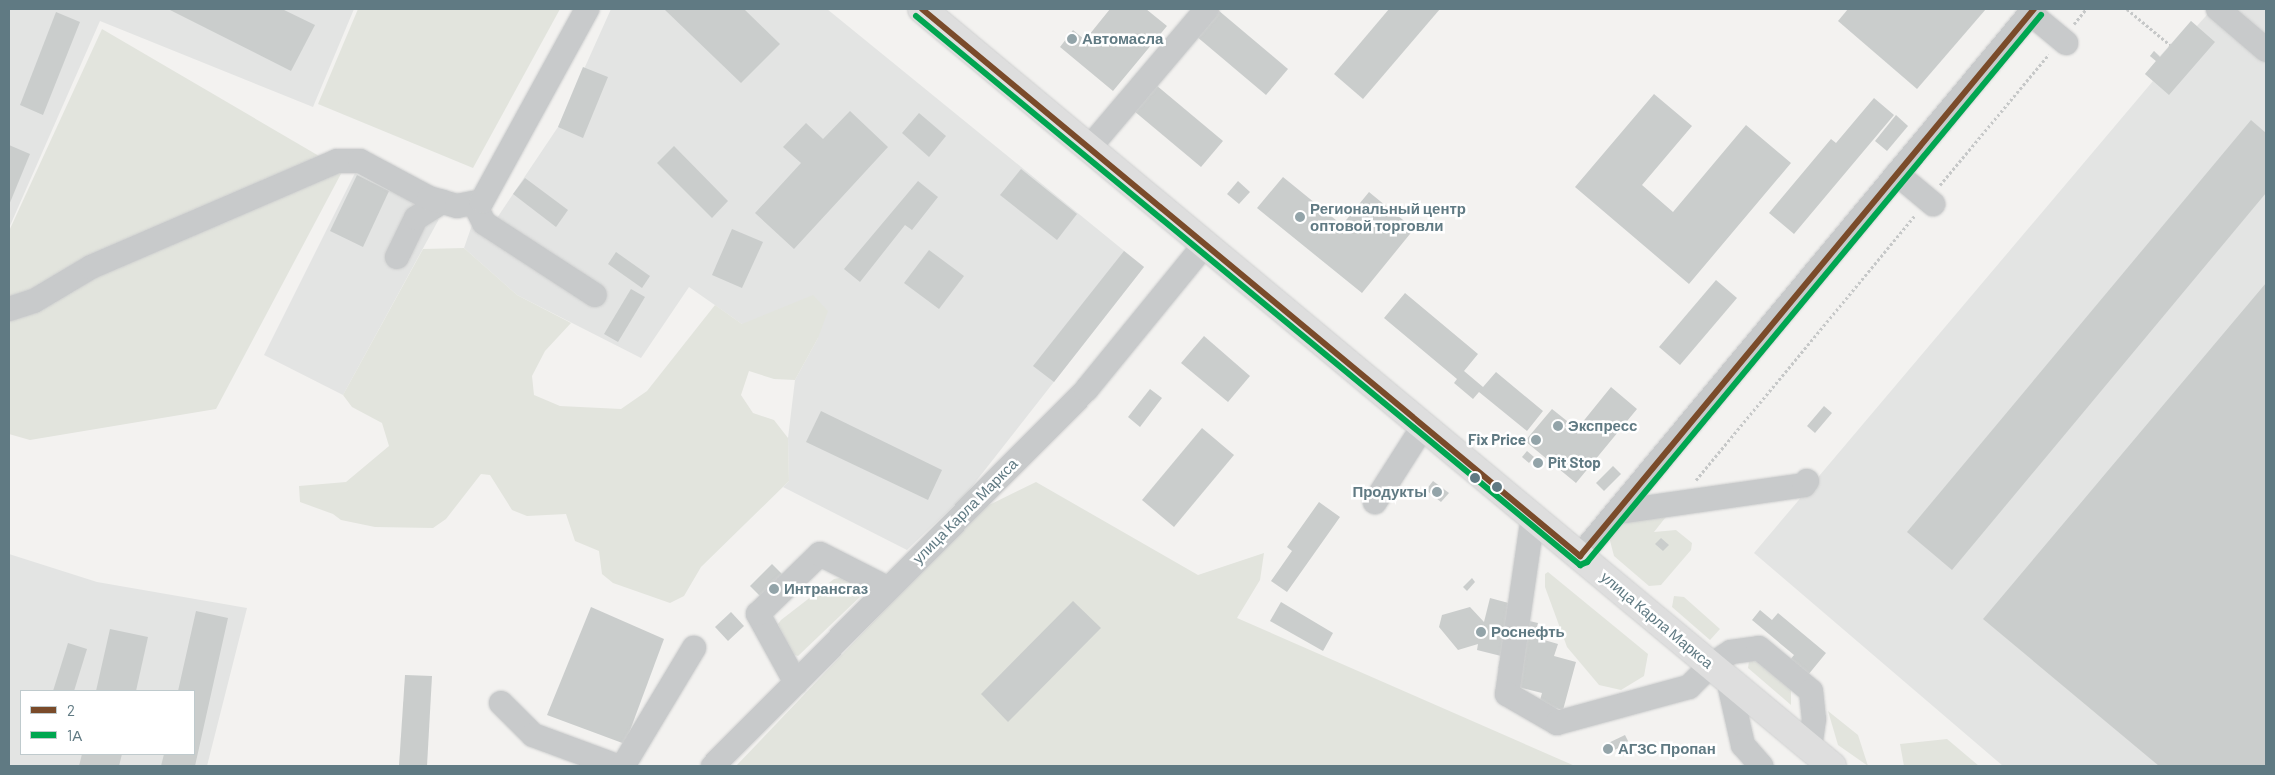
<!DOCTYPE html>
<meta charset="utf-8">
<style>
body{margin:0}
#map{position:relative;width:2275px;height:775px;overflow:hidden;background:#f3f2f0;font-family:Barlow,sans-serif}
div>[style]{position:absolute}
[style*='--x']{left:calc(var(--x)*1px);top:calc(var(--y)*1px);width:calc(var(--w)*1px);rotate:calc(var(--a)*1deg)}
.built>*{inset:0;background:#e3e4e3}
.green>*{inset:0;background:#e2e4dd}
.building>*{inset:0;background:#cacdcc}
.path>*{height:3px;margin-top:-1.5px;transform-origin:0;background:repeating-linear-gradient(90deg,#c6c8c8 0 2.5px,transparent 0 5px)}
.roads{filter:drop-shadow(0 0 1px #cfd0d0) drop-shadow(0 0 1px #cfd0d0)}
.minor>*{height:24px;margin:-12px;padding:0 12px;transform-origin:12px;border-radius:12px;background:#c8cacb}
.major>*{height:28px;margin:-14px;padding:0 14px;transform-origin:14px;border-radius:14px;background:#dedede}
.bus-1>*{height:6px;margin:-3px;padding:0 3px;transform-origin:3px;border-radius:3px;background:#7a4b2a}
.bus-2>*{height:6px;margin:-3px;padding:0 3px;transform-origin:3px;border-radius:3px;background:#00a651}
.dots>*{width:14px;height:14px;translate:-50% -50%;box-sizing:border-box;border:2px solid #fff;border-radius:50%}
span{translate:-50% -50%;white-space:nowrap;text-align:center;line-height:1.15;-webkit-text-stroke:5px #fff;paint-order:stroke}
.poi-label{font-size:15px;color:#607a83;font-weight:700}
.left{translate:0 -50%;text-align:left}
.right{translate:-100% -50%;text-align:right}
.street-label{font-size:15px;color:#607a83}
.frame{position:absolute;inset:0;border:10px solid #607a83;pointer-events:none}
.legend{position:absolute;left:20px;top:690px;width:175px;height:65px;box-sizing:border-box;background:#fff;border:1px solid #bfcacd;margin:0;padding:6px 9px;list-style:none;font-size:15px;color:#607a83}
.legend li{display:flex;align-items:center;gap:10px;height:25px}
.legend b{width:25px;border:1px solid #bfcacd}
</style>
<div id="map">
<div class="built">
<div style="clip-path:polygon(9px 9px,354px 9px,313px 107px,100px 21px,9px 228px)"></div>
<div style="clip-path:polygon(611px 9px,827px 9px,1144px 267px,966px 494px,907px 550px,783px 487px,789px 481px,788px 438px,795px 380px,818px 338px,742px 324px,689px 287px,641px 358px,517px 295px,464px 248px,472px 225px,495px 221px,558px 127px)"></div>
<div style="clip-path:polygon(2212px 9px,2266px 9px,2266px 766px,2003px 766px,1754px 553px,2153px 81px,2145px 74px,2156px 61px,2150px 56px,2154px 51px,2160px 56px,2191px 21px,2197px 26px)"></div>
<div style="clip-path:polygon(355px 173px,389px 189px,439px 219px,343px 395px,264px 355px)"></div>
<div style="clip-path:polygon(evenodd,9px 554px,97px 582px,247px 608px,207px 766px,9px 766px,9px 554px,21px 691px,194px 691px,194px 754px,21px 754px,21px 691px)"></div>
</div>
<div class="green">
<div style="clip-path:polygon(358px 9px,560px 9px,473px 168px,318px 104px)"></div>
<div style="clip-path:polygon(102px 29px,343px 170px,216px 409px,30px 440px,9px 434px,9px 231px)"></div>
<div style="clip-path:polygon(464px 248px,517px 295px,571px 323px,545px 351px,532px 376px,534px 395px,560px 406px,621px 409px,647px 391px,715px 305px,742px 324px,813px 295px,828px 311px,818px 338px,795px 380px,774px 379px,749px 371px,741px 395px,753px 413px,774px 420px,788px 438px,789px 481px,701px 567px,684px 596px,670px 603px,613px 583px,602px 574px,599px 551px,575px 541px,566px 514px,527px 516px,512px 510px,490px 475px,481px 474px,446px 519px,433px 528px,375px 527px,341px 520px,333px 514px,300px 502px,299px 486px,346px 482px,389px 446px,382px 423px,352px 407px,343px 395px,423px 249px)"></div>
<div style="clip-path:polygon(1036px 482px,1198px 575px,1264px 553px,1260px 580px,1237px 618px,1575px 766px,736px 766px,981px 509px)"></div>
<div style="clip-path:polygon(1669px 513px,1654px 532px,1676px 530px,1692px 543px,1691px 550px,1661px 585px,1649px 586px,1614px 556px,1608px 533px,1619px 515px)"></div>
<div style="clip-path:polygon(1548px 572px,1648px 654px,1644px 676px,1621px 690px,1599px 685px,1567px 647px,1545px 587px,1545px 574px)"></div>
<div style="clip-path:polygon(845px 577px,866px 587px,863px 594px,798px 656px,792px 654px,778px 624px,781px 620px,834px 579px)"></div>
<div style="clip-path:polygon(1674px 596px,1684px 597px,1720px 629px,1710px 640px,1672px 607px)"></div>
<div style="clip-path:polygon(1750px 655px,1791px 690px,1791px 705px,1748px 668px)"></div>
<div style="clip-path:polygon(1828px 711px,1858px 735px,1868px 766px,1838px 745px)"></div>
<div style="clip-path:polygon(1947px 739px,1979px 766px,1904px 766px,1900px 744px)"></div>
</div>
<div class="building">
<div style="clip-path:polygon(168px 9px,282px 9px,315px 25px,291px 71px)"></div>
<div style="clip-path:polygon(664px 9px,744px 9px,780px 44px,741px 83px)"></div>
<div style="clip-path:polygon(1110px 9px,1146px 9px,1167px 26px,1113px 91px,1060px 47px,1073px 30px,1085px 40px)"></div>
<div style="clip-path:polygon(1389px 9px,1440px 9px,1363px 99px,1334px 74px)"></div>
<div style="clip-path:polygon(1848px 9px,1986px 9px,1917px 89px,1838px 21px)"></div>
<div style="clip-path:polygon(1218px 10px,1288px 69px,1266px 95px,1196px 36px)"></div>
<div style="clip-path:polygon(56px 12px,80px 22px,43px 115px,20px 105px)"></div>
<div style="clip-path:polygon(2191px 21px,2215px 42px,2169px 95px,2145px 74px,2156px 61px,2150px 56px,2154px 51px,2160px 57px)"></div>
<div style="clip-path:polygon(583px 67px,608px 77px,583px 138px,558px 127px)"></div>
<div style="clip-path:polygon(1156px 85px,1223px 141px,1201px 167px,1134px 111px)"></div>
<div style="clip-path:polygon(1654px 94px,1692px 126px,1642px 185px,1673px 212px,1746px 125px,1791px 163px,1689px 284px,1575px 187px)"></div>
<div style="clip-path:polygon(1874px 98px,1894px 115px,1794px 234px,1769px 213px,1831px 139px,1836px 143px)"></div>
<div style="clip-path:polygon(850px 111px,888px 147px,794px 249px,755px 213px,801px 163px,783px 147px,806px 123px,823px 139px)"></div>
<div style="clip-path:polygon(919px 113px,946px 136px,929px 157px,902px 133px)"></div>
<div style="clip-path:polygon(1896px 115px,1908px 126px,1887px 151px,1875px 141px)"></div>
<div style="clip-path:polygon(2251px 120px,2266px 133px,2266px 193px,1952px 570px,1907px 532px)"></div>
<div style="clip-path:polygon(9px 145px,30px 154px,9px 205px)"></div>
<div style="clip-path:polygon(674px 146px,728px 201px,712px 218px,657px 163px)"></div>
<div style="clip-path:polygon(1021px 169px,1077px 214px,1057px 240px,1000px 195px)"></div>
<div style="clip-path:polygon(357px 175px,389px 191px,363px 247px,330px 231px)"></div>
<div style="clip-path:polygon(1283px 177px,1342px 225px,1369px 192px,1414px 229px,1362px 293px,1257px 208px)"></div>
<div style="clip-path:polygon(525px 178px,568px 210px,556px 227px,513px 194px)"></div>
<div style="clip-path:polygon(918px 181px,938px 197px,912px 230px,905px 225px,860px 282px,844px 269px)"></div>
<div style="clip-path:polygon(1238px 181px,1250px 192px,1239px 204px,1227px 194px)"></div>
<div style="clip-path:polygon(732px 229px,763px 242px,742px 288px,712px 275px)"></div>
<div style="clip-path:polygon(929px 250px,964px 276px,939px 309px,904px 283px)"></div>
<div style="clip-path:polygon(1124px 251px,1144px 267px,1054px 382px,1033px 366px)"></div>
<div style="clip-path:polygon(616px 252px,650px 276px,642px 288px,608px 264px)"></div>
<div style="clip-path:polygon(1716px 280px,1737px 298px,1680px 365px,1659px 347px)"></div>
<div style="clip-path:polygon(2266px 283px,2266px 766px,2159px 766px,1983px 619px)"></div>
<div style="clip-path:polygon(631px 289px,645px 297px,618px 342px,604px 334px)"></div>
<div style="clip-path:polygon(1405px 293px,1478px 354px,1464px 371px,1483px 387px,1496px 372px,1543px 411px,1527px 431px,1479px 392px,1473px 399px,1454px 383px,1457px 379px,1384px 318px)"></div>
<div style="clip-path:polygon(1204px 336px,1250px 376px,1228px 402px,1181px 363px)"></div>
<div style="clip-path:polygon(1611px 387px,1637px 409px,1576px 483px,1525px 441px,1552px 409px,1577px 429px)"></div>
<div style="clip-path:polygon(1150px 389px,1162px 398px,1140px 427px,1128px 417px)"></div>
<div style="clip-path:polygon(1824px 406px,1832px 413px,1815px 433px,1807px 426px)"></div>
<div style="clip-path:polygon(821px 411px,942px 470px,928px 500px,806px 442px)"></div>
<div style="clip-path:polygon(1202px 428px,1234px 455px,1174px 527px,1142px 500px)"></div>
<div style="clip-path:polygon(1527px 451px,1534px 457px,1529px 463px,1522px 457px)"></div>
<div style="clip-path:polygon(1613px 466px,1621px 474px,1604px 491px,1596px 483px)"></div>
<div style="clip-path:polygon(1433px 481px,1449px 493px,1441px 502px,1426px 490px)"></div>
<div style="clip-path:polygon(1319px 502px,1340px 517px,1287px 592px,1271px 581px,1292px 551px,1287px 547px)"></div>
<div style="clip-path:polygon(1661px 538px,1669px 545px,1663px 551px,1655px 544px)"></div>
<div style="clip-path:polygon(772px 564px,794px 586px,772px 608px,750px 586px)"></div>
<div style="clip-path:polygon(1472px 578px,1475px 582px,1467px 591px,1463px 587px)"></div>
<div style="clip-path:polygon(1490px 598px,1516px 605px,1512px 617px,1538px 623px,1534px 637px,1558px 644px,1554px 656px,1576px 662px,1563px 710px,1539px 704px,1542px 693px,1518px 687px,1522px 674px,1498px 668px,1501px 656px,1477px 650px,1478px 644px,1458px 650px,1439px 627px,1442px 615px,1470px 607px,1484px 622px)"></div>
<div style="clip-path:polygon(1073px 601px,1101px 628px,1008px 722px,981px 694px)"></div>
<div style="clip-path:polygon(1281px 602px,1333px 633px,1323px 651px,1270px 621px)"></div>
<div style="clip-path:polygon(591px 607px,664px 639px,625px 744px,547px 715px)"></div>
<div style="clip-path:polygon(1760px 610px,1772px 620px,1778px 613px,1826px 653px,1808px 675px,1790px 660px,1794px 655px,1752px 620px)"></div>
<div style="clip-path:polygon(196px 611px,228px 618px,195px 766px,161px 766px,164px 754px,194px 754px,194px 691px,178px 691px)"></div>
<div style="clip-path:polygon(731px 612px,744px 626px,728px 641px,715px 627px)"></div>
<div style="clip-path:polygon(110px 629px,148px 637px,136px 691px,96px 691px)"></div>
<div style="clip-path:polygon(68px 643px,87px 649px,74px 691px,53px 691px)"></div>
<div style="clip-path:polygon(405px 675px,432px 676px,427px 766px,399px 766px)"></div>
<div style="clip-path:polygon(1625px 735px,1629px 743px,1606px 754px,1602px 746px)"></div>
<div style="clip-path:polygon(82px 754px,122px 754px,119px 766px,79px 766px)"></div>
</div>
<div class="path">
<div style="--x:2127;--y:9;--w:56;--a:39.9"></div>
<div style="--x:2074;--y:24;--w:19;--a:-51"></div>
<div style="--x:1940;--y:185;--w:170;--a:-50.2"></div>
<div style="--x:1696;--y:480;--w:344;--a:-50.4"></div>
</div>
<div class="roads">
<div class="minor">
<div style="--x:2218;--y:9;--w:63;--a:40.5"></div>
<div style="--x:2030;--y:13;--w:47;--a:39.8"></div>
<div style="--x:1089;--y:148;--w:182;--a:-49.7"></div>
<div style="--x:1897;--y:174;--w:47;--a:39.8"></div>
<div style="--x:474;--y:203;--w:22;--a:63"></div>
<div style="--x:484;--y:223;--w:132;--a:33"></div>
<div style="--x:397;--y:257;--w:43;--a:-64"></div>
<div style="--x:416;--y:218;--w:31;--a:-32"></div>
<div style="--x:9;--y:309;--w:26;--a:-18"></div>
<div style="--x:34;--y:301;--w:66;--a:-30.8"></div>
<div style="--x:91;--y:267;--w:268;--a:-23.3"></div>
<div style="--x:337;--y:161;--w:23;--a:0"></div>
<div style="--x:360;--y:161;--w:78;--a:28.2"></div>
<div style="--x:429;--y:198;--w:29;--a:16"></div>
<div style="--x:457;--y:206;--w:25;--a:-11"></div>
<div style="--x:482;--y:201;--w:219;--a:-61.3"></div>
<div style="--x:1375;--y:502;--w:91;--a:-57.5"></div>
<div style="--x:1617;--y:512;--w:189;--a:-8.2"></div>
<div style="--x:1804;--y:485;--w:5;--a:-53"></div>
<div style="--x:1533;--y:516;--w:180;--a:98.3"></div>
<div style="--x:1507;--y:694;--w:58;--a:30.1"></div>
<div style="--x:1557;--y:723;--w:137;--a:-15.3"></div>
<div style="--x:1689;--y:687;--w:31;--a:-45"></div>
<div style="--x:1711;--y:665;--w:24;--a:-33"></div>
<div style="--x:1731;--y:652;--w:28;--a:-8"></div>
<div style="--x:1759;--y:648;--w:67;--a:39.6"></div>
<div style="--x:1811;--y:691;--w:28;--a:84"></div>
<div style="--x:1814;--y:719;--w:29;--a:98"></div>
<div style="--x:1580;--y:556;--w:711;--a:-50.31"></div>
<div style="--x:1728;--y:679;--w:68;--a:77.2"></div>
<div style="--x:1743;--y:745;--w:28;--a:49"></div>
<div style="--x:796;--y:683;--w:79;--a:-118.8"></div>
<div style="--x:758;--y:614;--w:86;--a:-44.1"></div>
<div style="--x:820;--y:554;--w:75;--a:26.9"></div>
<div style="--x:501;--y:703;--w:45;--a:45"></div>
<div style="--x:533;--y:735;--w:90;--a:20.3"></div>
<div style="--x:623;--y:766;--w:138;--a:-59"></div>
<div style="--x:713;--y:766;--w:530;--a:-45.23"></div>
<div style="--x:1086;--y:390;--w:188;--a:-50.8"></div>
</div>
<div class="major">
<div style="--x:922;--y:9;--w:1184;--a:39.76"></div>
</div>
</div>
<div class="bus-1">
<div style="--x:922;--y:9;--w:856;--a:39.74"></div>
<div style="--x:1580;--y:556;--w:711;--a:-50.31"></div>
</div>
<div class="bus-2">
<div style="--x:916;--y:16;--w:862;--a:39.58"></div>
<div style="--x:1580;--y:565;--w:8;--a:-23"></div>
<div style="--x:1587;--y:562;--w:711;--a:-50.31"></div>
</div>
<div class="dots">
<div style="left:1072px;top:39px;background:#93a4a9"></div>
<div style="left:1300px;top:217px;background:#93a4a9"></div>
<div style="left:1558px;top:426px;background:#93a4a9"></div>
<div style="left:1536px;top:440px;background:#93a4a9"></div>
<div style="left:1538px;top:463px;background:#93a4a9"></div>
<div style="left:1475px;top:478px;background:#607a83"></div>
<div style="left:1497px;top:487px;background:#607a83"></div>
<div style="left:1437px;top:492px;background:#93a4a9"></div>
<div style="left:774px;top:589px;background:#93a4a9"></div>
<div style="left:1481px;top:632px;background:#93a4a9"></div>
<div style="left:1608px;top:749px;background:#93a4a9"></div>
</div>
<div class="poi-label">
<span class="left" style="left:1082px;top:39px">Автомасла</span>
<span class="left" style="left:1310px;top:217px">Региональный центр<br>оптовой торговли</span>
<span class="left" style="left:1568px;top:426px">Экспресс</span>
<span class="right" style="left:1526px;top:440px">Fix Price</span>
<span class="left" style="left:1548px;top:463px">Pit Stop</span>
<span class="right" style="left:1427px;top:492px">Продукты</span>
<span class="left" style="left:784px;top:589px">Интрансгаз</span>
<span class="left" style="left:1491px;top:632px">Роснефть</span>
<span class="left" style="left:1618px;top:749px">АГЗС Пропан</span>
</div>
<div class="street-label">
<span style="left:965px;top:511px;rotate:-45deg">улица Карла Маркса</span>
<span style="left:1657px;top:620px;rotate:40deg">улица Карла Маркса</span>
</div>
<div class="frame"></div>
<ul class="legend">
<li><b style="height:6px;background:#7a4b2a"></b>2</li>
<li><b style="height:6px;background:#00a651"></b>1А</li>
</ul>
</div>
